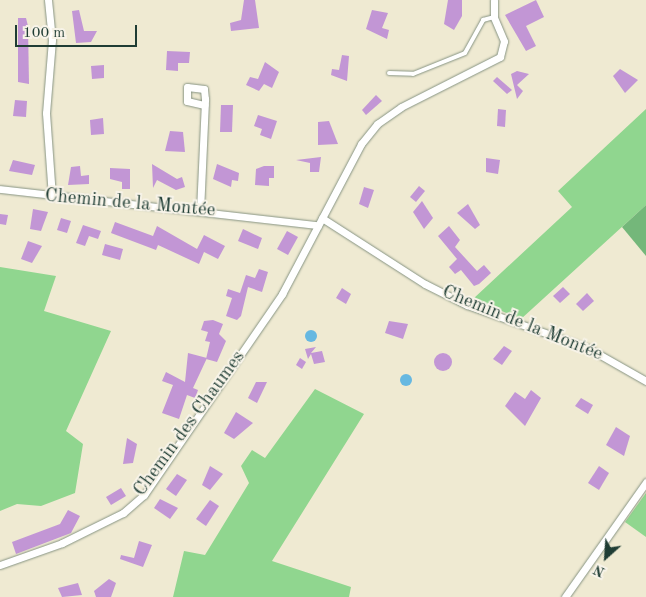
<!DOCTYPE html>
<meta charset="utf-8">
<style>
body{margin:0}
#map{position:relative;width:646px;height:597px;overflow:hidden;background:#efead2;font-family:"Old Standard TT",serif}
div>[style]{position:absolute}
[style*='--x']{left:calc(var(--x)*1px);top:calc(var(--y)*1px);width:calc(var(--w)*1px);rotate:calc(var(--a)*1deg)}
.green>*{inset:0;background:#90d68f}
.forest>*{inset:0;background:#74b77a}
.water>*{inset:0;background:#66b8e1}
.round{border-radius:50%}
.building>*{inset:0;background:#c296d5}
.roads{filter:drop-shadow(0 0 1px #879483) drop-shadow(0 0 1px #879483)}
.service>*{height:4px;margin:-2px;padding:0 2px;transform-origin:2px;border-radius:2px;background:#fff}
.minor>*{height:7px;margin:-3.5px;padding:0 3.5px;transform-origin:3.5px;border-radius:3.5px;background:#fff}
span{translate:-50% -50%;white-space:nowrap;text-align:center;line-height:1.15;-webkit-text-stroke:4px #f7f3e8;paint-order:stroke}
.street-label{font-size:19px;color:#1f3d34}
.north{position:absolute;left:581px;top:532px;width:50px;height:50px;-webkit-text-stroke:4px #f7f3e8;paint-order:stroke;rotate:206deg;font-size:14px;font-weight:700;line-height:20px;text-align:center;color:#1f3d34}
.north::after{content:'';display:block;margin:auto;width:18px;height:22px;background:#1f3d34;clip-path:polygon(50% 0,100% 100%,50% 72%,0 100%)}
.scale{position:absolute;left:15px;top:25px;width:122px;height:22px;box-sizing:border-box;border:2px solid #1f3d34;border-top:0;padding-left:6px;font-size:15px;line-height:18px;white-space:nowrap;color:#1f3d34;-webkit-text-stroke:4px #f7f3e8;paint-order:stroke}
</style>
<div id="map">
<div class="green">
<div style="clip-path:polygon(646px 109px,646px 205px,521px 319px,473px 299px,572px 207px,558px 191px)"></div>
<div style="clip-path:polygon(0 267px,56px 276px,44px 311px,111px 331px,66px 431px,83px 444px,75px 493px,41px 506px,17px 504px,0 511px)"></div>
<div style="clip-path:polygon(315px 389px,364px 414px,272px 561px,351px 587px,349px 597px,173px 597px,184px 551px,205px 555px,249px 483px,241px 466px,252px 450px,265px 458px)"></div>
<div style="clip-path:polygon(646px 493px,646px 537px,625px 522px)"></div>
</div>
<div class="forest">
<div style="clip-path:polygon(646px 205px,646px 256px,622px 227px)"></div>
</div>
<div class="water">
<div class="round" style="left:305px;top:330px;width:12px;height:12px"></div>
<div class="round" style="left:400px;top:374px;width:12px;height:12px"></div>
</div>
<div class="building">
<div style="clip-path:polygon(244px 0,255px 0,259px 28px,231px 31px,230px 23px,241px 20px)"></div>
<div style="clip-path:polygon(448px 0,462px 0,462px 16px,454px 30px,444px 24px)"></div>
<div style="clip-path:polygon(536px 0,544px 17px,526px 26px,536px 46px,526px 51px,505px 15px)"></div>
<div style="clip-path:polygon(79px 10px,84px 31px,97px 31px,91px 42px,76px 43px,72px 11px)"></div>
<div style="clip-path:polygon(372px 10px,388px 13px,382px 28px,389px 30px,387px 39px,366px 29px)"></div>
<div style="clip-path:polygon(18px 18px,26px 18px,28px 26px,29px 84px,18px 82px)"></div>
<div style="clip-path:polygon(167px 51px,190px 52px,189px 63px,178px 63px,178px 71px,166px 70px)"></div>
<div style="clip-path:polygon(342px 55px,349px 56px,347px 81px,331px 75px,332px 69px,339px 70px)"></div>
<div style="clip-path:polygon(265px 62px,279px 72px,272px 88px,264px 84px,259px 91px,246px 85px,250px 77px,258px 79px)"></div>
<div style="clip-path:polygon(104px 65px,104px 78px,92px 79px,91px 66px)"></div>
<div style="clip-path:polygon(620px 69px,638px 80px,625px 93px,613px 76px)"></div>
<div style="clip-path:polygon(517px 71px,529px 74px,517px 85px,523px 91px,517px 99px,511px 74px)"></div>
<div style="clip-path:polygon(497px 77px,512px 90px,507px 94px,493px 81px)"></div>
<div style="clip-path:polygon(376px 95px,382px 101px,366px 115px,362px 110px)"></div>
<div style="clip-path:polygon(15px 100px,27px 101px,26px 117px,13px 116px)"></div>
<div style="clip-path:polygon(221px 105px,233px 105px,232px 132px,220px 132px)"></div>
<div style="clip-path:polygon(498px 109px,506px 110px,505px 127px,497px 126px)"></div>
<div style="clip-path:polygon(258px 115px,277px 121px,271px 139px,260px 135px,262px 129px,254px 126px)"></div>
<div style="clip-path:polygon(103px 118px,104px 134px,91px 135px,90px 120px)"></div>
<div style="clip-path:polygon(329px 121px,338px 144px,318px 145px,318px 122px)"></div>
<div style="clip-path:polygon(170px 131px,183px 132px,185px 152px,165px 151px)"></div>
<div style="clip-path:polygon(321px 157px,319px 172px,310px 172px,310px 163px,296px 160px)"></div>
<div style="clip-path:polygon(486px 158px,500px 160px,498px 174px,486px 172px)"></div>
<div style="clip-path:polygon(13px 160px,35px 165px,32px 175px,9px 171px)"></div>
<div style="clip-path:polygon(152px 164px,177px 179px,182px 177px,185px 187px,176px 190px,157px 180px,153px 188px)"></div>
<div style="clip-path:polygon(217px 164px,239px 173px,238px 181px,232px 180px,231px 187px,213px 179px)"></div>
<div style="clip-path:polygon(80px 166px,81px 176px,89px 175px,89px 184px,68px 185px,71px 167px)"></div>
<div style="clip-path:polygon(264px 166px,274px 166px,274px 178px,269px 178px,269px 186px,255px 185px,256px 169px)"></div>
<div style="clip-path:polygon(110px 168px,130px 169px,130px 189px,122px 189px,122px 182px,110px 179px)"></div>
<div style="clip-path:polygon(419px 186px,425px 191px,416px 202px,410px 197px)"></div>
<div style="clip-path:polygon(364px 187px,374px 190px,368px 208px,359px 204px)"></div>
<div style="clip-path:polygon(422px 201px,433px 218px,424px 229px,413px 212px)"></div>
<div style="clip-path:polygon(468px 204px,480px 225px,475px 229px,457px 213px)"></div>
<div style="clip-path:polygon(33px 209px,48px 212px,41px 231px,30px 229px)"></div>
<div style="clip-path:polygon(0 214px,8px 215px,6px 225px,0 224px)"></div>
<div style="clip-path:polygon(61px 218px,71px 221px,67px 233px,57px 230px)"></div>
<div style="clip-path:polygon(115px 222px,153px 236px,157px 226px,197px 249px,204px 235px,225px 246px,218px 259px,204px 252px,199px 264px,158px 245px,156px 250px,111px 233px)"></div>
<div style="clip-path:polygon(83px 225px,101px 231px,98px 239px,89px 236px,85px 246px,76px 243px)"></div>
<div style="clip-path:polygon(449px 226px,460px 240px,455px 247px,477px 271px,484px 265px,491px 273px,479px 284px,474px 286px,461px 270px,455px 274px,449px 267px,457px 259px,438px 236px)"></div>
<div style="clip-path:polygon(243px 229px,262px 238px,258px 249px,238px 241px)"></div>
<div style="clip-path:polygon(287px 231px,298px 237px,288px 255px,277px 249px)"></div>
<div style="clip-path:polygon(28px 241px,42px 246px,32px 263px,21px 259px)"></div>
<div style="clip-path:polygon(105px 244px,123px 249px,120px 260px,102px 255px)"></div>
<div style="clip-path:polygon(259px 269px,268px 272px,262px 292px,248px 287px,241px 316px,237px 320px,226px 316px,232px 298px,226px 296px,228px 289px,240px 293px,246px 275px,255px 278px)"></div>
<div style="clip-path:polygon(563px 287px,570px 294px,560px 303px,553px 296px)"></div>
<div style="clip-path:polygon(342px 288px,351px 294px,346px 304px,336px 298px)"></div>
<div style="clip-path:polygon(587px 293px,594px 301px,583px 311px,576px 304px)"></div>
<div style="clip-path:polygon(213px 320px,223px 324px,219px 334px,226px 341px,217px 362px,206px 359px,210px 342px,205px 341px,208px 332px,201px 330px,204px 321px)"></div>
<div style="clip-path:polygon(389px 321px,408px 324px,403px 339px,385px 333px)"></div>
<div style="clip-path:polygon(504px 346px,512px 351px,502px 365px,493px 359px)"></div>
<div style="clip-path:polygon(316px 347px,311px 353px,322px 351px,325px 362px,314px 364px,311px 354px,308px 359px,305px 349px)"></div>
<div class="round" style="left:434px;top:353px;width:18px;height:18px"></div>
<div style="clip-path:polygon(188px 353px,207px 358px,193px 388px,198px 390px,195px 398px,187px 395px,179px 419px,162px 413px,173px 385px,162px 381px,166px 372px,185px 382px)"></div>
<div style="clip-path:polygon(300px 358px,306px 362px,302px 369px,296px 365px)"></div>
<div style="clip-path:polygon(256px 382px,267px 382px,257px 403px,248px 398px)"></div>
<div style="clip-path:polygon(531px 390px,541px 398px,525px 426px,505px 406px,515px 392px,525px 399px)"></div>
<div style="clip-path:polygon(581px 398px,593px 405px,588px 414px,575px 406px)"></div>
<div style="clip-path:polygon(236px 412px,253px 423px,234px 439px,224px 433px)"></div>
<div style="clip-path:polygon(616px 427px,630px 436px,624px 456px,606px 445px)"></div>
<div style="clip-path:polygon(127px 438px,137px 444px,133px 463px,123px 464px)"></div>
<div style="clip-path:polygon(210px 466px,223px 474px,210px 490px,202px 485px)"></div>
<div style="clip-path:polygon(599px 466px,609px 473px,599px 490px,588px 483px)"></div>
<div style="clip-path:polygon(177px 474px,187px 480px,176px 496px,166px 489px)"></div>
<div style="clip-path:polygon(121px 488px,126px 496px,111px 505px,106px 497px)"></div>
<div style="clip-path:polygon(160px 499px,178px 508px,170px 519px,154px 508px)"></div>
<div style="clip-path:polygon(210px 500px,219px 506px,206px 526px,196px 519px)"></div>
<div style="clip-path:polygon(68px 510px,80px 516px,71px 533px,16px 554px,12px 542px,60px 524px)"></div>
<div style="clip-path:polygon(139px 541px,152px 545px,143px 567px,120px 559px,121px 555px,134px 558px)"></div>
<div style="clip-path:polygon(109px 579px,116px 583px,111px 597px,96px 597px,94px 591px)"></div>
<div style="clip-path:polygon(78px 583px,82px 595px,62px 597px,58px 588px)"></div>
</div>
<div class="roads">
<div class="service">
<div style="--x:389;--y:73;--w:24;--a:2"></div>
<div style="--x:413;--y:74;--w:56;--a:-22"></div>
<div style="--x:465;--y:53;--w:38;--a:-61"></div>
<div style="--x:483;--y:20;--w:11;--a:-15"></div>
</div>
<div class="minor">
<div style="--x:48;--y:0;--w:40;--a:84.3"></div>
<div style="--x:52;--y:40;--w:73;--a:94.7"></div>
<div style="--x:46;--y:113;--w:84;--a:85.9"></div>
<div style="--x:0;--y:189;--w:320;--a:6.5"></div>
<div style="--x:200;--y:211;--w:112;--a:-87.4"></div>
<div style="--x:205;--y:99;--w:10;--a:-96"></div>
<div style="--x:204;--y:89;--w:17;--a:-173"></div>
<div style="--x:187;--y:87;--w:14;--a:90"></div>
<div style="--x:187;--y:101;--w:18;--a:13"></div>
<div style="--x:322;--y:218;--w:122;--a:32.7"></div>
<div style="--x:425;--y:284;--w:47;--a:26.6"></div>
<div style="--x:467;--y:305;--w:128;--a:19.6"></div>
<div style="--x:588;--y:348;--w:67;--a:29.6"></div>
<div style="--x:0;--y:565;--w:66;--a:-19.5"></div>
<div style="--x:62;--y:543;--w:68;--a:-26.2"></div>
<div style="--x:123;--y:513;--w:28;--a:-41"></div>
<div style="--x:144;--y:495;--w:244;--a:-55.5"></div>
<div style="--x:282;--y:294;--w:170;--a:-62.2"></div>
<div style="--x:361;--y:144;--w:26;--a:-51"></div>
<div style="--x:377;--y:124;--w:29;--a:-35"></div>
<div style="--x:401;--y:107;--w:111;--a:-26.8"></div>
<div style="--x:500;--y:57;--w:16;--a:-76"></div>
<div style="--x:504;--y:41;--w:26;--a:-113"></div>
<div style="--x:494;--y:17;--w:17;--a:-90"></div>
<div style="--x:565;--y:597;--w:141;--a:-54.8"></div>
</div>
</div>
<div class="street-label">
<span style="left:130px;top:204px;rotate:5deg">Chemin de la Montée</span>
<span style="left:522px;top:324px;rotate:22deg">Chemin de la Montée</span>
<span style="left:190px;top:424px;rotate:-54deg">Chemin des Chaumes</span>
</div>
<div class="north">N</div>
<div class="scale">100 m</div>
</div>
